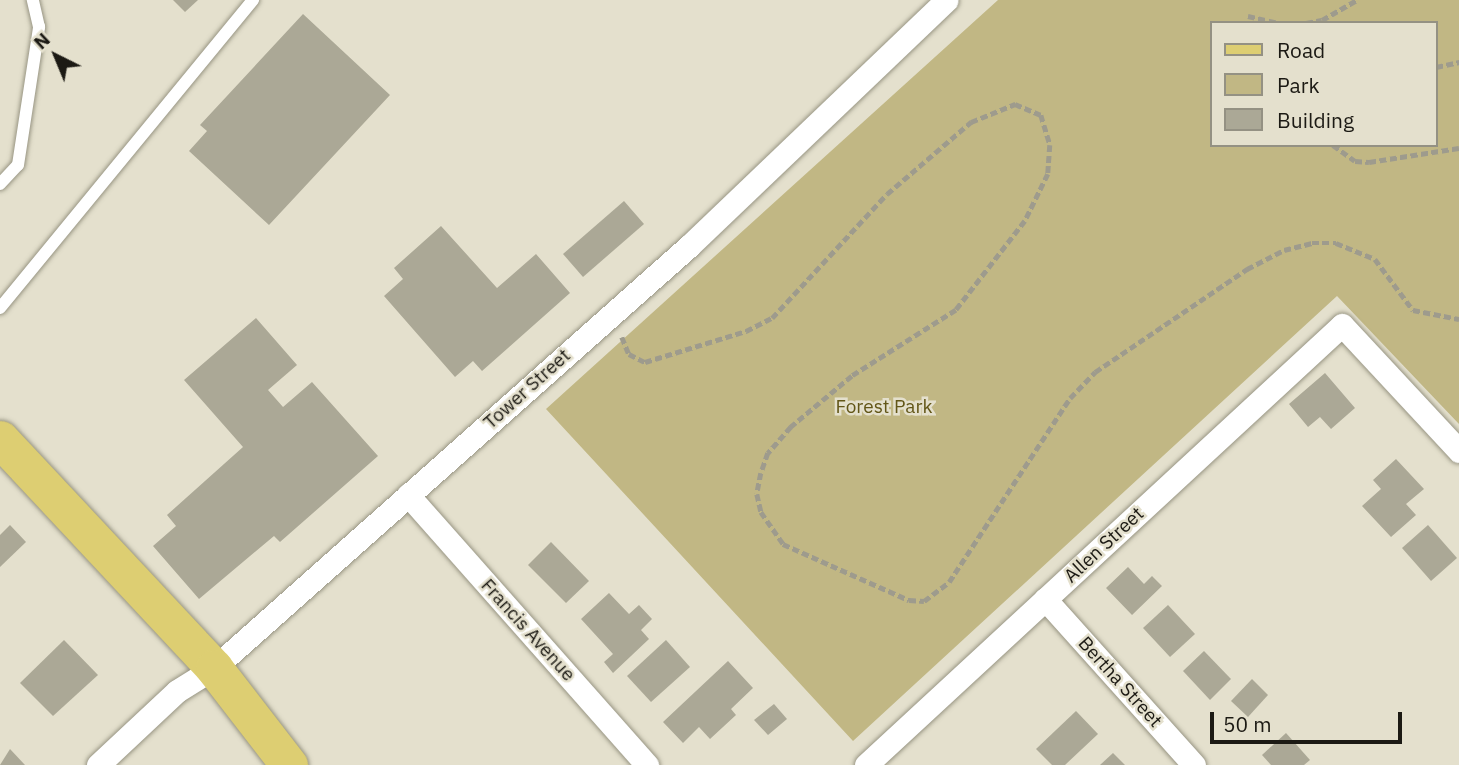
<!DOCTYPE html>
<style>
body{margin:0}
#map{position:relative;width:1459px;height:765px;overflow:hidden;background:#e4e0cd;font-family:"IBM Plex Sans",sans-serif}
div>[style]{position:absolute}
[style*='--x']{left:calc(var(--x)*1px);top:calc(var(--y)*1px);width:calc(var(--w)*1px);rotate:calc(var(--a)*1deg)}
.green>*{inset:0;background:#c1b784}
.building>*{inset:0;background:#aba896}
.path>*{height:4.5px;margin-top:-2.25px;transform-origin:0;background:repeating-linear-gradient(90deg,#9e9b8d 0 7px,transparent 0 10.5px)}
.roads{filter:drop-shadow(0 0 2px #989583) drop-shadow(0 0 2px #989583)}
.service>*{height:12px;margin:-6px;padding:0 6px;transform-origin:6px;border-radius:6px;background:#fff}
.minor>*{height:23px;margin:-11.5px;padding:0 11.5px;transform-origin:11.5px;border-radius:11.5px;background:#fff}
.primary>*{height:37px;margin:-18.5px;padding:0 18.5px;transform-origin:18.5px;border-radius:18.5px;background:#ddce72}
span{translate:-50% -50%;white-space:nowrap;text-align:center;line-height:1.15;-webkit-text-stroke:5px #e4e0cd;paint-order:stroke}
.street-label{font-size:19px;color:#1c1a14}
.park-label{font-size:19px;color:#625617}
.legend{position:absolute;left:1210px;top:21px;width:228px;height:126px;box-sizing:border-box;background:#e4e0cd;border:2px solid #949183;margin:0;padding:9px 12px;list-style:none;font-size:21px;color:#1c1a14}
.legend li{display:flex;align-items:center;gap:14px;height:35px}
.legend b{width:35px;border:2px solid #949183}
.north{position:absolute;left:21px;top:21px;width:70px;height:70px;-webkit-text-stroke:5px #e4e0cd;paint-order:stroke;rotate:317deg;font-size:19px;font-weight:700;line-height:28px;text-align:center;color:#1c1a14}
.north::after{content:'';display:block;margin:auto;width:24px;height:32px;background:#1c1a14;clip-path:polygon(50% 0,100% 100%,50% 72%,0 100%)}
.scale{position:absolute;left:1210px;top:712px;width:192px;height:32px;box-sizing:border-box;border:4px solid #1c1a14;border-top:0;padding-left:9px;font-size:21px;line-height:24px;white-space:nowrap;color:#1c1a14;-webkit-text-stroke:5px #e4e0cd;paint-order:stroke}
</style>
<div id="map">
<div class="green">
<div style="clip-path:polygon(evenodd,998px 0,1459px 0,1459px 424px,1337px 296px,853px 741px,546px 409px,998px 0,1212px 23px,1436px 23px,1436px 145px,1212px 145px,1212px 23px)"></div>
</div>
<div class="building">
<div style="clip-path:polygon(173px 0,198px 0,185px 12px)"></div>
<div style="clip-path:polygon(303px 14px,390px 95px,269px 225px,189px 151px,207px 131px,200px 125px)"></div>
<div style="clip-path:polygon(624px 201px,644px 224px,583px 277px,563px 254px)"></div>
<div style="clip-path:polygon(441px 226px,497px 288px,536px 254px,570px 293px,482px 371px,473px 361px,455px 377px,384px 296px,403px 279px,394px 268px)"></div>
<div style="clip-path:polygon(256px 318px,297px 365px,268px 390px,283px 407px,312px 382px,378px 456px,280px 542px,274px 536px,199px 599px,153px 546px,176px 526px,167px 515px,243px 447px,184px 380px)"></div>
<div style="clip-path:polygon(1325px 373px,1355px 408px,1331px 429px,1320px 417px,1308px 427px,1289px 404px)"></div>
<div style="clip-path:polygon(1396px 459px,1424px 489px,1406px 504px,1416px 515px,1391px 537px,1362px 506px,1381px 489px,1373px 480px)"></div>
<div style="clip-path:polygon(10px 525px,26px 542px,0 567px,0 535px)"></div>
<div style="clip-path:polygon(1428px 525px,1457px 558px,1431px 581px,1402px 548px)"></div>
<div style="clip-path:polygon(551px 542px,589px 581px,566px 603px,528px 565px)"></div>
<div style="clip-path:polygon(1128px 567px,1144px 584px,1152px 576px,1162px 586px,1132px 615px,1106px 588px)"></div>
<div style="clip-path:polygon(609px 593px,629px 614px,639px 605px,652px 619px,641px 630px,649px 639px,613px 673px,604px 662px,613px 654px,581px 619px)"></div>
<div style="clip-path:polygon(1168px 605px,1195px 634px,1170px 657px,1143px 628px)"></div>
<div style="clip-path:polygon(64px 640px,98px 675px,53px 716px,20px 683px)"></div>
<div style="clip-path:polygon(666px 640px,690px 667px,651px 702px,627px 676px)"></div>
<div style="clip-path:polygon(1204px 651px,1231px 679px,1210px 700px,1183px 671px)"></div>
<div style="clip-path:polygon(728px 661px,753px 688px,731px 709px,736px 715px,710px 739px,699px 727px,683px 743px,663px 722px)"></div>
<div style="clip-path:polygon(1252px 679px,1268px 695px,1248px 717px,1231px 701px)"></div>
<div style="clip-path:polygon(774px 704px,787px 719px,768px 735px,754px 720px)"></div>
<div style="clip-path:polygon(1076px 711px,1098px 734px,1065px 765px,1052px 765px,1036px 749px)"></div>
<div style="clip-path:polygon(1286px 733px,1310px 760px,1304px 765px,1271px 765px,1262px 755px)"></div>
<div style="clip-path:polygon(10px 749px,25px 765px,0 765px)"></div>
<div style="clip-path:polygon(1113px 753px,1125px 765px,1100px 765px)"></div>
</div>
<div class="path">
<div style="--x:1248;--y:16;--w:31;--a:13"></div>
<div style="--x:1306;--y:23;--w:16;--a:-11"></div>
<div style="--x:1322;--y:20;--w:39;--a:-30"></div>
<div style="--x:1436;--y:67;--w:24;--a:-12"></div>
<div style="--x:1333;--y:145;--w:27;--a:36"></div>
<div style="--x:1355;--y:161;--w:14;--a:4"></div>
<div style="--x:1369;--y:162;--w:91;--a:-8.8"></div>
<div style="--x:622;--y:337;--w:18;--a:68"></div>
<div style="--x:629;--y:354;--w:18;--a:27"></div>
<div style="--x:645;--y:362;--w:106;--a:-17.1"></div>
<div style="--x:746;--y:331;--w:29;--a:-27"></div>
<div style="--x:772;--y:318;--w:169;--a:-47.2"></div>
<div style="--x:887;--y:194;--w:111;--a:-40.6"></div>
<div style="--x:971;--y:122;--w:48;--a:-22.2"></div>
<div style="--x:1015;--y:104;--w:28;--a:23"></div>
<div style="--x:1041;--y:115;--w:31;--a:73"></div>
<div style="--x:1050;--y:145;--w:29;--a:94"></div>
<div style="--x:1048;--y:174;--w:52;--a:116.1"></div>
<div style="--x:1025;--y:221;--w:113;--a:127.8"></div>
<div style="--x:956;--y:310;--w:123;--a:147.6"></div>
<div style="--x:852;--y:376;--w:80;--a:140.1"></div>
<div style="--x:791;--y:427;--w:35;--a:131"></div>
<div style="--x:768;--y:453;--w:21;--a:109"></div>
<div style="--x:761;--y:473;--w:21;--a:101"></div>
<div style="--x:757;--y:494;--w:18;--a:77"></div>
<div style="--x:761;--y:512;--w:39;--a:55"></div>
<div style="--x:783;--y:544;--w:138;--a:24"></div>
<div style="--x:909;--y:600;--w:15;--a:4"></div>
<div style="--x:924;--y:601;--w:31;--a:-37"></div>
<div style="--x:949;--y:582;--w:220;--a:-56.7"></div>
<div style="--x:1070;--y:398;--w:36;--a:-46"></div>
<div style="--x:1095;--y:372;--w:184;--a:-34.1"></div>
<div style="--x:1247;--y:269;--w:42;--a:-27.2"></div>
<div style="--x:1284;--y:250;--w:29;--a:-14"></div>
<div style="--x:1312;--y:243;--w:24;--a:0"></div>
<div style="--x:1336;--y:243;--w:42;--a:22.3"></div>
<div style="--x:1375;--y:259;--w:64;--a:53.3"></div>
<div style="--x:1413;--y:310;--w:47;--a:11.1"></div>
</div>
<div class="roads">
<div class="service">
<div style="--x:0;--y:184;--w:26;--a:-47"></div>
<div style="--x:18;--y:165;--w:140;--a:-81.3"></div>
<div style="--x:39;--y:27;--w:28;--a:-103"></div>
<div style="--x:0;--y:308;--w:399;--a:-50.6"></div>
</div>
<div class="minor">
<div style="--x:408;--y:495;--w:361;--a:48.5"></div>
<div style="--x:1045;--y:599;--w:223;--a:48.1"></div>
<div style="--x:98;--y:765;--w:108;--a:-43.1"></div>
<div style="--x:177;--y:691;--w:44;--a:-31.9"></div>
<div style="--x:214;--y:668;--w:635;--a:-41.62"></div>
<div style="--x:689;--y:246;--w:356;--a:-43.7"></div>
<div style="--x:866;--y:765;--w:648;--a:-42.75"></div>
<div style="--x:1342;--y:325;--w:172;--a:47.1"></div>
</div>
<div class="primary">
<div style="--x:0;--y:439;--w:313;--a:46.9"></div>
<div style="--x:214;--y:668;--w:123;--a:52.3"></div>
</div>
</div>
<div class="street-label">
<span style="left:527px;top:389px;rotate:-42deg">Tower Street</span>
<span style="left:1104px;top:545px;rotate:-43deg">Allen Street</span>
<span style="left:528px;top:630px;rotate:48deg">Francis Avenue</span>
<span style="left:1120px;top:682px;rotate:48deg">Bertha Street</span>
</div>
<div class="park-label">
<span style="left:884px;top:407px">Forest Park</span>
</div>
<ul class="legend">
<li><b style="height:9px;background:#ddce72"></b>Road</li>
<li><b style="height:19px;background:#c1b784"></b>Park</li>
<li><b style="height:19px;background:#aba896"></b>Building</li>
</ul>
<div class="north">N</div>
<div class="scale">50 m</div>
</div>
